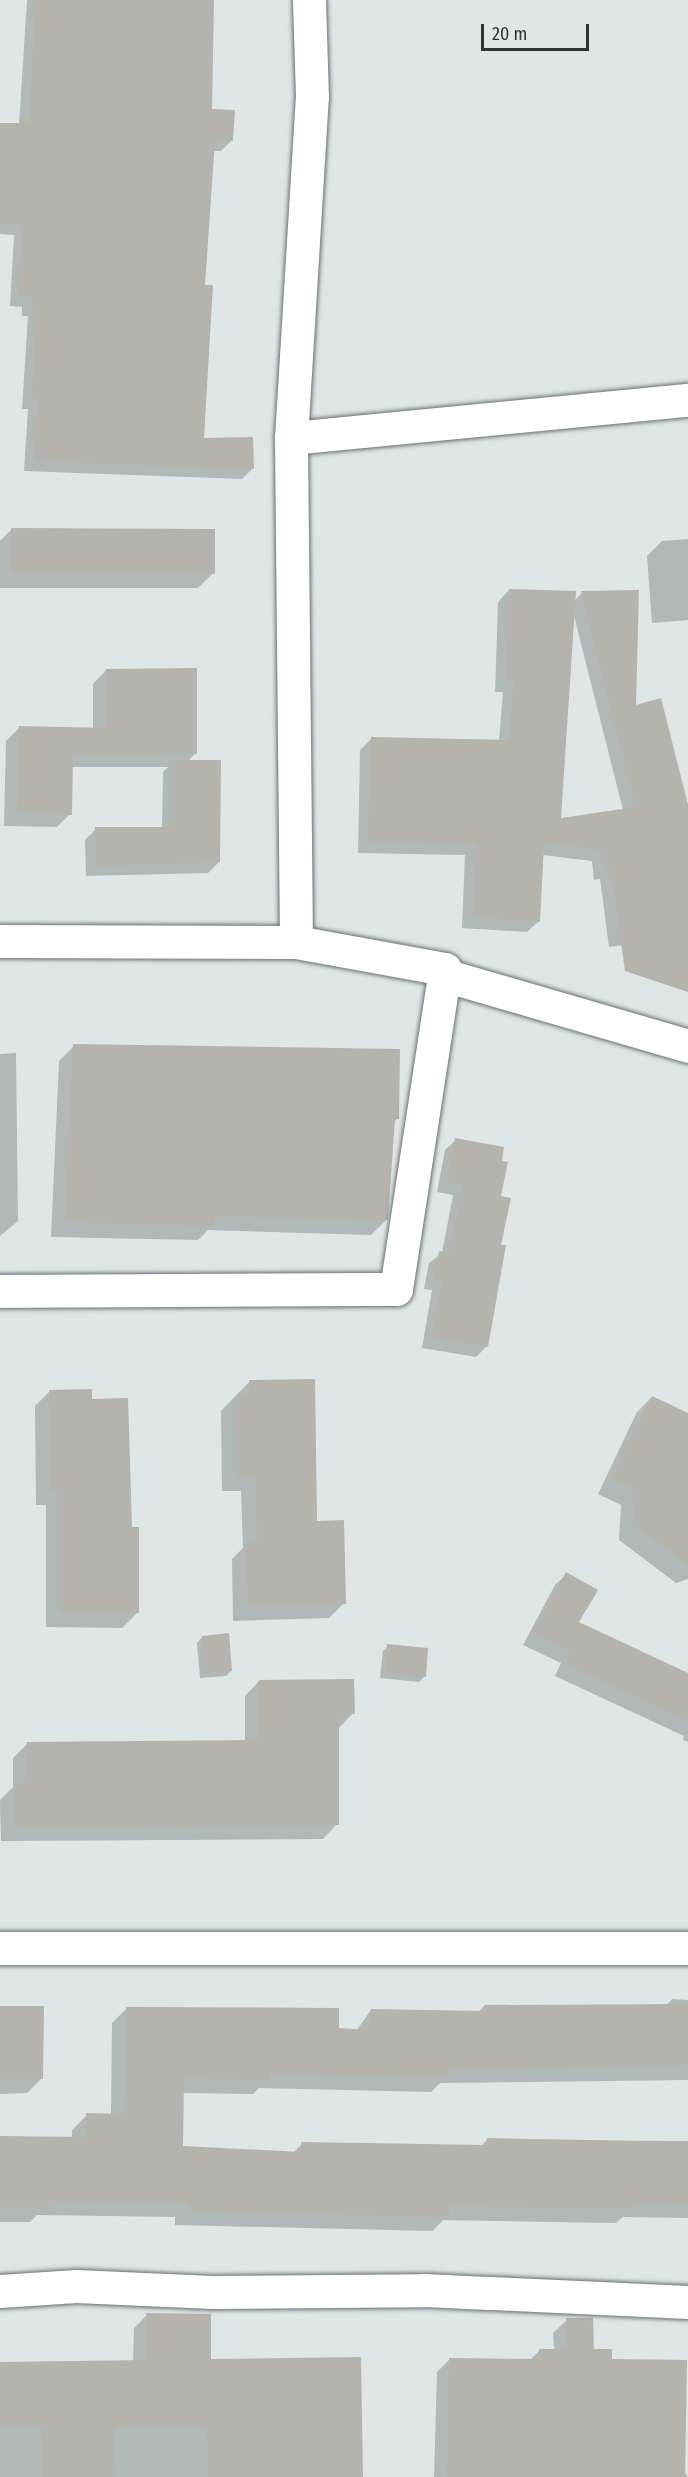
<!DOCTYPE html>
<style>
body{margin:0}
#map{position:relative;width:688px;height:2477px;overflow:hidden;background:#dee6e7;font-family:"Fira Sans Condensed",sans-serif}
div>[style]{position:absolute}
[style*='--x']{left:calc(var(--x)*1px);top:calc(var(--y)*1px);width:calc(var(--w)*1px);rotate:calc(var(--a)*1deg)}
.shadow>*{inset:0;background:#0003}
.building>*{inset:0;background:#b6b2ac}
.roads{filter:drop-shadow(0 0 2px #6a7171) drop-shadow(0 0 2px #6a7171)}
.minor>*{height:33px;margin:-16.5px;padding:0 16.5px;transform-origin:16.5px;border-radius:16.5px;background:#fff}
.tertiary>*{height:33px;margin:-16.5px;padding:0 16.5px;transform-origin:16.5px;border-radius:16.5px;background:#fff}
span{translate:-50% -50%;white-space:nowrap;text-align:center;line-height:1.15;-webkit-text-stroke:6px #dee6e7;paint-order:stroke}
.scale{position:absolute;left:481px;top:24px;width:108px;height:27px;box-sizing:border-box;border:3px solid #303334;border-top:0;padding-left:8px;font-size:18px;line-height:21px;white-space:nowrap;color:#303334;-webkit-text-stroke:4px #dee6e7;paint-order:stroke}
</style>
<div id="map">
<div class="shadow">
<div style="clip-path:polygon(27px 0,213px 0,210px 110px,231px 141px,221px 151px,212px 151px,204px 287px,203px 439px,252px 469px,242px 479px,24px 471px,28px 409px,22px 409px,28px 316px,22px 316px,22px 307px,10px 306px,14px 235px,0 234px,0 124px,19px 125px)"></div>
<div style="clip-path:polygon(11px 530px,213px 573px,198px 588px,0 588px,0 541px)"></div>
<div style="clip-path:polygon(688px 539px,688px 620px,652px 623px,647px 556px,662px 541px)"></div>
<div style="clip-path:polygon(evenodd,509px 590px,574px 601px,582px 593px,635px 706px,660px 700px,688px 805px,688px 937px,609px 947px,600px 879px,594px 880px,592px 861px,542px 855px,539px 921px,527px 932px,462px 928px,465px 855px,358px 853px,360px 750px,372px 738px,499px 741px,503px 692px,495px 692px,498px 602px,509px 590px,574px 616px,623px 810px,560px 820px,574px 616px)"></div>
<div style="clip-path:polygon(106px 670px,195px 754px,187px 762px,219px 862px,208px 873px,86px 876px,85px 840px,96px 829px,162px 829px,163px 772px,168px 767px,71px 767px,70px 814px,57px 827px,4px 826px,6px 741px,20px 727px,93px 729px,93px 684px)"></div>
<div style="clip-path:polygon(74px 1046px,398px 1118px,393px 1123px,386px 1220px,371px 1235px,208px 1230px,198px 1240px,51px 1237px,59px 1061px)"></div>
<div style="clip-path:polygon(16px 1053px,18px 1221px,0 1236px,0 1054px)"></div>
<div style="clip-path:polygon(456px 1140px,499px 1197px,499px 1246px,486px 1347px,476px 1357px,422px 1348px,432px 1290px,424px 1289px,429px 1263px,442px 1253px,453px 1195px,437px 1192px,445px 1150px)"></div>
<div style="clip-path:polygon(250px 1381px,315px 1522px,344px 1603px,329px 1618px,233px 1621px,232px 1559px,243px 1548px,241px 1491px,222px 1491px,221px 1411px)"></div>
<div style="clip-path:polygon(50px 1391px,90px 1400px,131px 1528px,137px 1613px,122px 1628px,46px 1627px,46px 1505px,36px 1505px,35px 1406px)"></div>
<div style="clip-path:polygon(652px 1397px,688px 1414px,688px 1579px,676px 1583px,619px 1540px,621px 1505px,598px 1494px,637px 1412px)"></div>
<div style="clip-path:polygon(567px 1574px,577px 1623px,688px 1675px,688px 1742px,683px 1740px,684px 1736px,555px 1676px,561px 1663px,523px 1645px,555px 1585px)"></div>
<div style="clip-path:polygon(202px 1637px,231px 1671px,226px 1676px,200px 1678px,197px 1643px)"></div>
<div style="clip-path:polygon(388px 1646px,424px 1677px,419px 1682px,380px 1678px,383px 1651px)"></div>
<div style="clip-path:polygon(259px 1681px,353px 1713px,339px 1728px,337px 1824px,323px 1839px,1px 1841px,0 1800px,13px 1787px,13px 1758px,28px 1743px,245px 1741px,245px 1696px)"></div>
<div style="clip-path:polygon(672px 1999px,688px 2000px,688px 2080px,440px 2083px,431px 2092px,259px 2088px,253px 2094px,182px 2093px,181px 2147px,293px 2153px,302px 2144px,480px 2147px,487px 2140px,688px 2141px,688px 2218px,623px 2217px,616px 2223px,443px 2220px,433px 2231px,175px 2225px,175px 2217px,37px 2215px,30px 2222px,0 2222px,0 2139px,72px 2138px,72px 2130px,87px 2115px,111px 2115px,112px 2023px,127px 2008px,356px 2031px,371px 2010px,478px 2012px,484px 2006px,666px 2006px)"></div>
<div style="clip-path:polygon(0 2008px,42px 2078px,27px 2093px,0 2094px)"></div>
<div style="clip-path:polygon(147px 2315px,209px 2361px,361px 2477px,0 2477px,0 2364px,133px 2362px,134px 2328px)"></div>
<div style="clip-path:polygon(567px 2320px,593px 2351px,610px 2360px,688px 2477px,434px 2477px,437px 2372px,450px 2359px,529px 2361px,540px 2350px,554px 2350px,553px 2333px)"></div>
</div>
<div class="building">
<div style="clip-path:polygon(36px 0,214px 0,212px 109px,235px 110px,233px 141px,215px 140px,205px 285px,213px 285px,204px 438px,253px 437px,254px 469px,34px 461px,38px 399px,32px 399px,37px 306px,31px 306px,32px 297px,19px 297px,23px 225px,0 224px,0 123px,29px 123px)"></div>
<div style="clip-path:polygon(11px 528px,215px 529px,215px 574px,11px 573px)"></div>
<div style="clip-path:polygon(509px 589px,576px 591px,561px 818px,636px 807px,581px 591px,639px 590px,636px 705px,661px 698px,688px 805px,688px 992px,625px 971px,611px 868px,606px 869px,603px 850px,544px 843px,540px 922px,473px 917px,476px 844px,368px 842px,371px 737px,509px 740px,514px 681px,506px 681px)"></div>
<div style="clip-path:polygon(197px 668px,197px 754px,73px 754px,72px 815px,17px 813px,19px 726px,106px 728px,106px 669px)"></div>
<div style="clip-path:polygon(173px 760px,221px 760px,220px 862px,96px 866px,95px 827px,172px 827px)"></div>
<div style="clip-path:polygon(73px 1044px,400px 1049px,399px 1119px,395px 1119px,388px 1220px,215px 1216px,215px 1226px,65px 1222px)"></div>
<div style="clip-path:polygon(455px 1138px,504px 1147px,502px 1161px,508px 1162px,501px 1196px,511px 1198px,501px 1245px,506px 1245px,488px 1347px,432px 1338px,442px 1280px,434px 1279px,439px 1251px,450px 1253px,463px 1184px,447px 1182px)"></div>
<div style="clip-path:polygon(315px 1379px,317px 1521px,344px 1520px,346px 1604px,248px 1606px,246px 1543px,257px 1542px,256px 1477px,237px 1477px,236px 1395px,249px 1395px,249px 1380px)"></div>
<div style="clip-path:polygon(92px 1389px,92px 1399px,128px 1398px,132px 1527px,139px 1527px,139px 1613px,60px 1613px,60px 1490px,50px 1490px,49px 1390px)"></div>
<div style="clip-path:polygon(652px 1396px,688px 1413px,688px 1566px,634px 1524px,636px 1490px,612px 1479px)"></div>
<div style="clip-path:polygon(566px 1572px,598px 1590px,579px 1622px,688px 1673px,688px 1721px,566px 1664px,572px 1652px,533px 1633px)"></div>
<div style="clip-path:polygon(229px 1633px,232px 1671px,205px 1673px,202px 1636px)"></div>
<div style="clip-path:polygon(387px 1644px,428px 1648px,426px 1677px,385px 1673px)"></div>
<div style="clip-path:polygon(354px 1679px,355px 1714px,339px 1714px,339px 1825px,15px 1827px,14px 1783px,27px 1783px,27px 1742px,258px 1740px,259px 1680px)"></div>
<div style="clip-path:polygon(688px 2004px,688px 2065px,448px 2069px,447px 2078px,270px 2074px,270px 2080px,184px 2078px,183px 2146px,301px 2152px,301px 2142px,486px 2145px,487px 2138px,688px 2142px,688px 2204px,633px 2203px,633px 2209px,449px 2206px,449px 2217px,189px 2211px,189px 2203px,47px 2201px,47px 2207px,0 2207px,0 2136px,86px 2137px,86px 2113px,125px 2114px,126px 2007px,339px 2008px,339px 2028px,368px 2030px,371px 2009px,484px 2011px,484px 2005px)"></div>
<div style="clip-path:polygon(0 2006px,44px 2006px,43px 2079px,0 2079px)"></div>
<div style="clip-path:polygon(146px 2313px,211px 2314px,211px 2359px,361px 2357px,363px 2477px,208px 2477px,207px 2427px,114px 2427px,115px 2477px,42px 2477px,41px 2426px,0 2426px,0 2362px,146px 2360px)"></div>
<div style="clip-path:polygon(566px 2318px,593px 2318px,594px 2349px,612px 2349px,612px 2359px,687px 2360px,685px 2477px,447px 2477px,449px 2358px,539px 2359px,539px 2349px,567px 2349px)"></div>
</div>
<div class="roads">
<div class="minor">
<div style="--x:291;--y:438;--w:399;--a:-5.5"></div>
<div style="--x:0;--y:941;--w:296;--a:0.2"></div>
<div style="--x:296;--y:942;--w:151;--a:10.3"></div>
<div style="--x:445;--y:969;--w:6;--a:99"></div>
<div style="--x:444;--y:975;--w:254;--a:16.2"></div>
<div style="--x:296;--y:942;--w:504;--a:-90.57"></div>
<div style="--x:291;--y:438;--w:342;--a:-86.5"></div>
<div style="--x:312;--y:97;--w:97;--a:-91.8"></div>
<div style="--x:0;--y:1291;--w:396;--a:-0.3"></div>
<div style="--x:396;--y:1289;--w:318;--a:-81.3"></div>
<div style="--x:0;--y:2291;--w:76;--a:-3.8"></div>
<div style="--x:76;--y:2286;--w:136;--a:2.5"></div>
<div style="--x:212;--y:2292;--w:212;--a:-0.5"></div>
<div style="--x:424;--y:2290;--w:264;--a:2.6"></div>
</div>
<div class="tertiary">
<div style="--x:0;--y:1948;--w:688;--a:0"></div>
</div>
</div>
<div class="scale">20 m</div>
</div>
